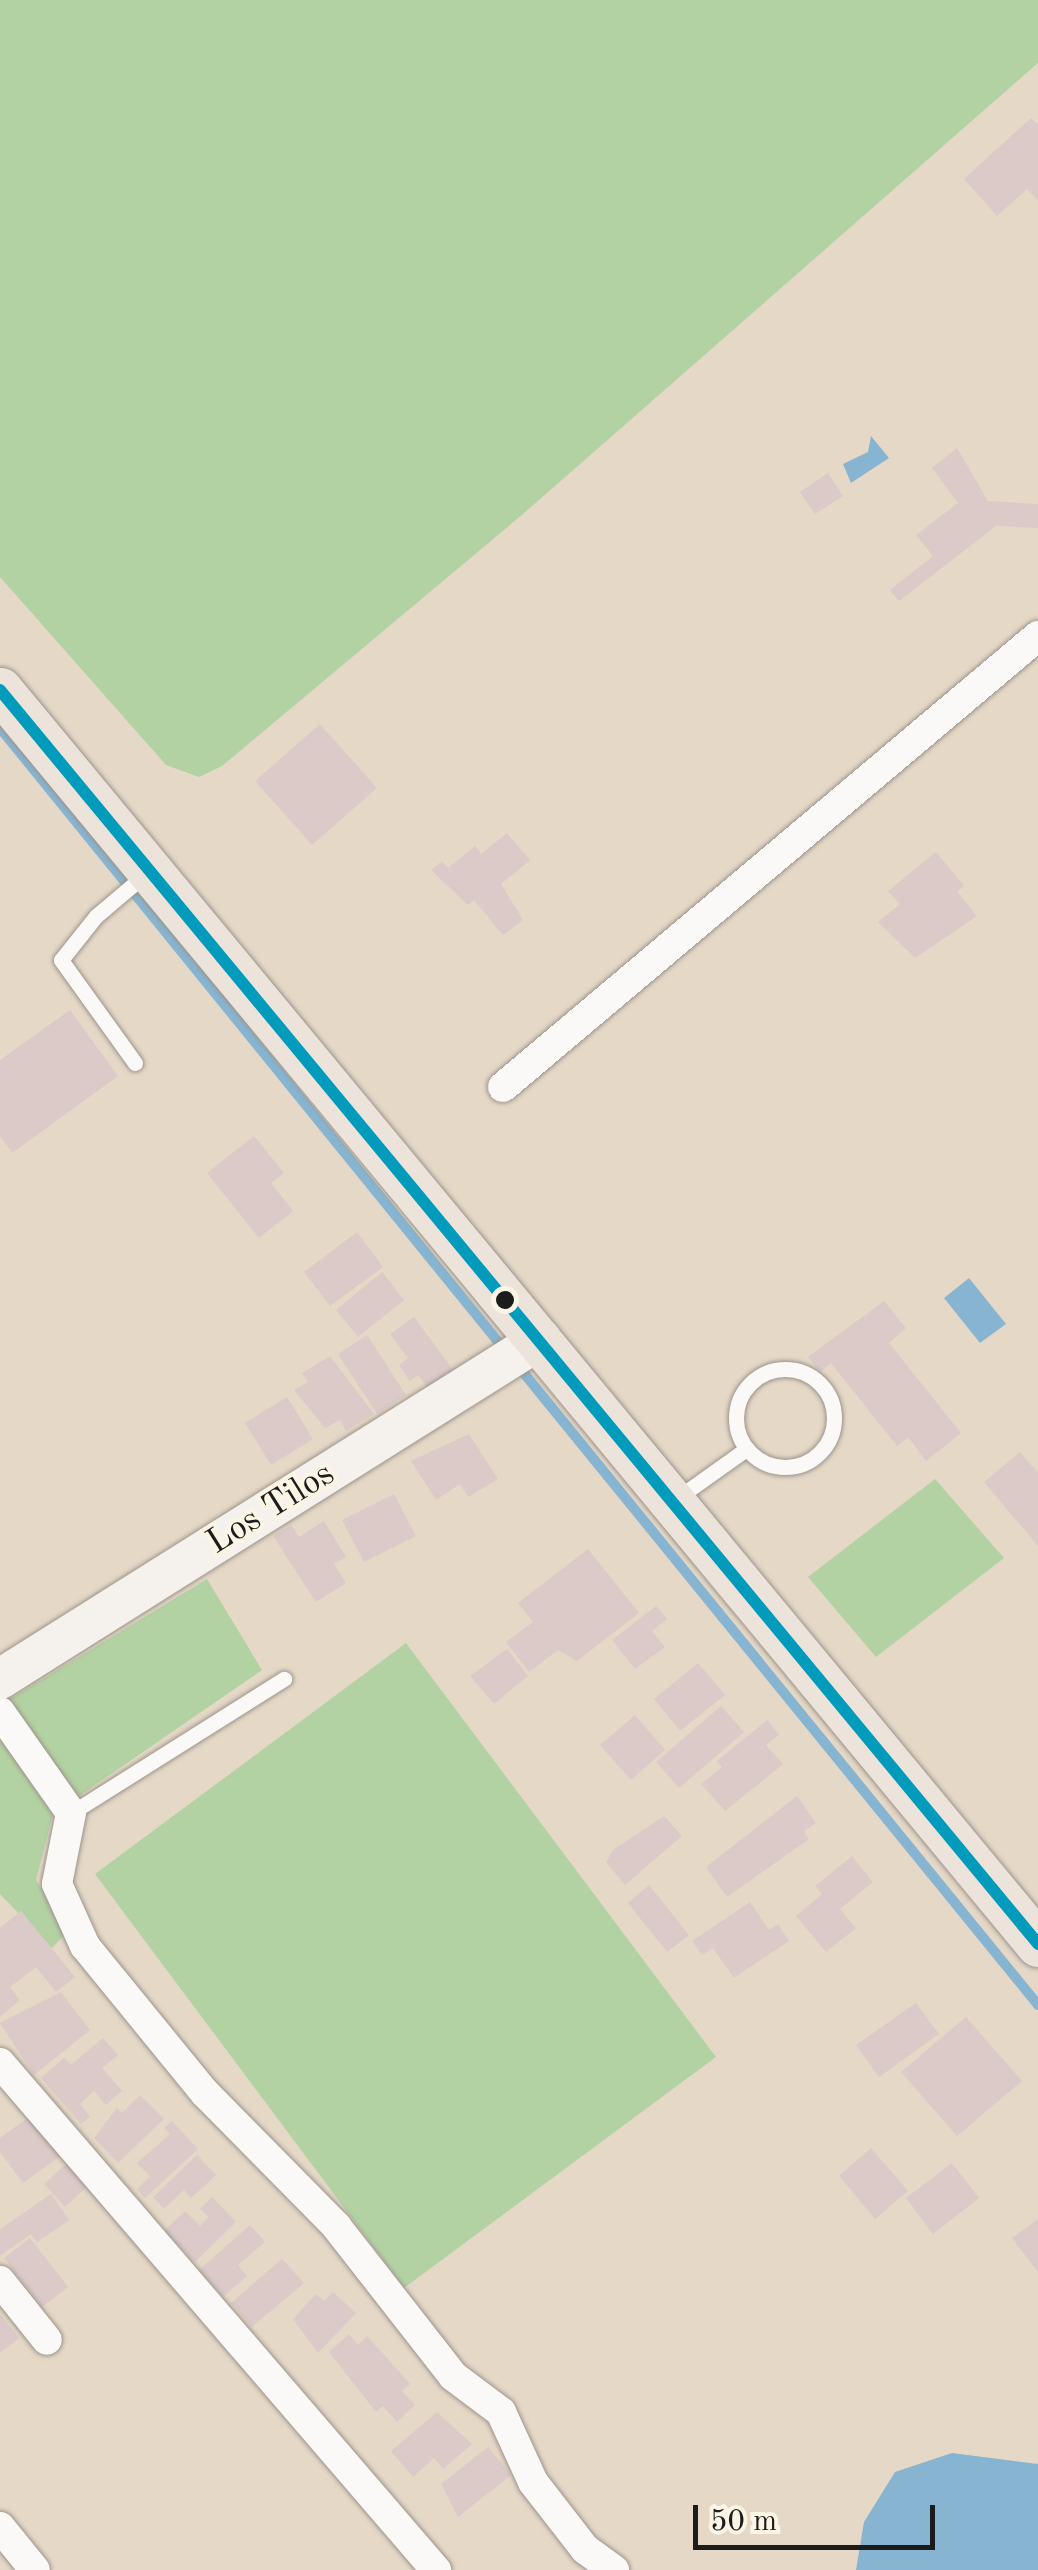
<!DOCTYPE html>
<style>
body{margin:0}
#map{position:relative;width:1038px;height:2570px;overflow:hidden;background:#e5d8c7;font-family:"Old Standard TT",serif}
div>[style]{position:absolute}
[style*='--x']{left:calc(var(--x)*1px);top:calc(var(--y)*1px);width:calc(var(--w)*1px);rotate:calc(var(--a)*1deg)}
.green>*{inset:0;background:#b3d2a3}
.water>*{inset:0;background:#87b5d1}
.stream>*{height:10px;margin:-5px;padding:0 5px;transform-origin:5px;border-radius:5px;background:#87b5d1}
.building>*{inset:0;background:#dbcac7}
.roads{filter:drop-shadow(0 0 2px #9c948b) drop-shadow(0 0 2px #9c948b)}
.lane>*{height:15px;margin:-7.5px;padding:0 7.5px;transform-origin:7.5px;border-radius:7.5px;background:#fbf9f7}
.lane>.ring{margin:-7.5px;padding:0;box-sizing:content-box;background:none;border:15px solid #fbf9f7;border-radius:50%}
.street>*{height:30px;margin:-15px;padding:0 15px;transform-origin:15px;border-radius:15px;background:#fbf9f7}
.secondary>*{height:40px;margin:-20px;padding:0 20px;transform-origin:20px;border-radius:20px;background:#f5f1ec}
.primary>*{height:45px;margin:-22.5px;padding:0 22.5px;transform-origin:22.5px;border-radius:22.5px;background:#ece3db}
.bus-1>*{height:12px;margin:-6px;padding:0 6px;transform-origin:6px;border-radius:6px;background:#039bbc}
.dots>*{width:28px;height:28px;translate:-50% -50%;box-sizing:border-box;border:5px solid #fcf5e5;border-radius:50%}
span{translate:-50% -50%;white-space:nowrap;text-align:center;line-height:1.15;-webkit-text-stroke:8px #fcf5e5;paint-order:stroke}
.street-label{font-size:35px;color:#1c1c1c}
.scale{position:absolute;left:693px;top:2505px;width:242px;height:45px;box-sizing:border-box;border:5px solid #1c1c1c;border-top:0;padding-left:12px;font-size:30px;line-height:35px;white-space:nowrap;color:#1c1c1c;-webkit-text-stroke:8px #fcf5e5;paint-order:stroke}
</style>
<div id="map">
<div class="green">
<div style="clip-path:polygon(0 0,1038px 0,1038px 63px,523px 514px,222px 766px,199px 777px,166px 765px,0 577px)"></div>
<div style="clip-path:polygon(935px 1479px,1004px 1558px,876px 1657px,808px 1577px)"></div>
<div style="clip-path:polygon(207px 1579px,262px 1670px,53px 1814px,36px 1880px,69px 1930px,52px 1948px,0 1894px,0 1705px)"></div>
<div style="clip-path:polygon(406px 1643px,716px 2057px,404px 2288px,95px 1874px)"></div>
</div>
<div class="water">
<div style="clip-path:polygon(871px 436px,889px 458px,851px 483px,843px 464px,868px 452px)"></div>
<div style="clip-path:polygon(969px 1278px,1006px 1324px,980px 1343px,944px 1298px)"></div>
<div style="clip-path:polygon(952px 2453px,1038px 2464px,1038px 2570px,856px 2570px,864px 2522px,895px 2472px)"></div>
</div>
<div class="stream">
<div style="--x:0;--y:728;--w:800;--a:50.94"></div>
<div style="--x:518;--y:1366;--w:824;--a:50.86"></div>
</div>
<div class="building">
<div style="clip-path:polygon(1031px 118px,1038px 125px,1038px 201px,1027px 189px,997px 216px,964px 179px)"></div>
<div style="clip-path:polygon(957px 448px,988px 501px,1038px 504px,1038px 528px,996px 526px,899px 601px,890px 590px,933px 556px,916px 535px,958px 503px,932px 468px)"></div>
<div style="clip-path:polygon(828px 473px,843px 496px,815px 514px,800px 492px)"></div>
<div style="clip-path:polygon(320px 724px,377px 788px,312px 845px,255px 781px)"></div>
<div style="clip-path:polygon(507px 833px,530px 860px,501px 884px,523px 920px,503px 935px,474px 900px,468px 905px,431px 870px,442px 861px,448px 868px,475px 846px,481px 854px)"></div>
<div style="clip-path:polygon(936px 852px,964px 886px,957px 892px,977px 916px,915px 958px,878px 922px,900px 904px,888px 891px)"></div>
<div style="clip-path:polygon(70px 1010px,118px 1076px,12px 1153px,0 1136px,0 1060px)"></div>
<div style="clip-path:polygon(254px 1136px,284px 1173px,271px 1183px,293px 1211px,259px 1238px,207px 1173px)"></div>
<div style="clip-path:polygon(357px 1232px,383px 1267px,330px 1306px,304px 1272px)"></div>
<div style="clip-path:polygon(382px 1272px,404px 1300px,358px 1337px,336px 1310px)"></div>
<div style="clip-path:polygon(884px 1301px,906px 1328px,889px 1343px,961px 1433px,926px 1461px,908px 1437px,897px 1446px,831px 1363px,820px 1372px,808px 1357px)"></div>
<div style="clip-path:polygon(414px 1317px,454px 1371px,429px 1389px,418px 1375px,410px 1381px,399px 1365px,408px 1358px,390px 1334px)"></div>
<div style="clip-path:polygon(367px 1335px,406px 1395px,377px 1414px,338px 1354px)"></div>
<div style="clip-path:polygon(330px 1356px,374px 1414px,346px 1431px,340px 1420px,325px 1428px,294px 1390px,308px 1382px,302px 1373px)"></div>
<div style="clip-path:polygon(287px 1397px,313px 1439px,271px 1465px,245px 1423px)"></div>
<div style="clip-path:polygon(469px 1434px,498px 1479px,468px 1497px,460px 1484px,436px 1500px,411px 1461px)"></div>
<div style="clip-path:polygon(1020px 1452px,1038px 1473px,1038px 1546px,984px 1482px)"></div>
<div style="clip-path:polygon(394px 1494px,416px 1536px,364px 1562px,342px 1520px)"></div>
<div style="clip-path:polygon(324px 1521px,346px 1557px,334px 1564px,346px 1583px,316px 1602px,273px 1536px,291px 1525px,299px 1537px)"></div>
<div style="clip-path:polygon(588px 1549px,639px 1613px,577px 1661px,558px 1650px,529px 1672px,506px 1642px,533px 1622px,518px 1603px)"></div>
<div style="clip-path:polygon(656px 1606px,667px 1619px,652px 1631px,665px 1647px,635px 1669px,612px 1640px)"></div>
<div style="clip-path:polygon(507px 1649px,528px 1676px,494px 1704px,470px 1676px)"></div>
<div style="clip-path:polygon(698px 1663px,725px 1695px,680px 1731px,654px 1699px)"></div>
<div style="clip-path:polygon(721px 1706px,744px 1732px,679px 1788px,656px 1762px)"></div>
<div style="clip-path:polygon(635px 1715px,665px 1750px,631px 1780px,600px 1745px)"></div>
<div style="clip-path:polygon(767px 1720px,779px 1735px,766px 1745px,783px 1764px,725px 1811px,701px 1784px,722px 1767px,717px 1761px)"></div>
<div style="clip-path:polygon(797px 1796px,816px 1823px,804px 1831px,809px 1839px,727px 1897px,706px 1867px)"></div>
<div style="clip-path:polygon(664px 1816px,682px 1836px,625px 1885px,606px 1862px,613px 1850px)"></div>
<div style="clip-path:polygon(852px 1856px,873px 1882px,840px 1909px,856px 1928px,826px 1952px,796px 1916px,822px 1894px,815px 1886px)"></div>
<div style="clip-path:polygon(649px 1885px,689px 1935px,667px 1952px,628px 1903px)"></div>
<div style="clip-path:polygon(750px 1902px,769px 1930px,778px 1924px,789px 1941px,734px 1978px,713px 1948px,702px 1955px,692px 1941px)"></div>
<div style="clip-path:polygon(21px 1911px,75px 1977px,56px 1992px,36px 1967px,10px 1987px,20px 2000px,0 2017px,0 1928px)"></div>
<div style="clip-path:polygon(61px 1992px,90px 2030px,34px 2075px,0 2023px)"></div>
<div style="clip-path:polygon(916px 2003px,939px 2034px,879px 2077px,856px 2045px)"></div>
<div style="clip-path:polygon(966px 2017px,1022px 2081px,957px 2136px,901px 2072px)"></div>
<div style="clip-path:polygon(103px 2038px,118px 2055px,102px 2068px,122px 2091px,106px 2105px,94px 2091px,80px 2104px,90px 2117px,81px 2124px,41px 2078px,64px 2058px,71px 2065px)"></div>
<div style="clip-path:polygon(140px 2095px,164px 2119px,118px 2163px,94px 2138px,117px 2108px,122px 2113px)"></div>
<div style="clip-path:polygon(33px 2114px,63px 2154px,23px 2183px,0 2152px,0 2138px)"></div>
<div style="clip-path:polygon(172px 2121px,198px 2149px,145px 2198px,137px 2189px,150px 2176px,137px 2163px,170px 2134px,164px 2128px)"></div>
<div style="clip-path:polygon(871px 2148px,908px 2191px,875px 2219px,839px 2176px)"></div>
<div style="clip-path:polygon(197px 2155px,216px 2175px,191px 2198px,184px 2190px,164px 2209px,153px 2197px)"></div>
<div style="clip-path:polygon(69px 2161px,90px 2184px,65px 2207px,44px 2184px)"></div>
<div style="clip-path:polygon(952px 2163px,979px 2198px,933px 2234px,906px 2198px)"></div>
<div style="clip-path:polygon(51px 2194px,69px 2220px,37px 2242px,31px 2234px,0 2256px,0 2229px)"></div>
<div style="clip-path:polygon(212px 2197px,236px 2222px,195px 2262px,164px 2231px,185px 2211px,200px 2226px,209px 2217px,200px 2209px)"></div>
<div style="clip-path:polygon(1038px 2219px,1038px 2272px,1012px 2238px)"></div>
<div style="clip-path:polygon(250px 2225px,265px 2242px,238px 2265px,247px 2276px,223px 2297px,199px 2270px)"></div>
<div style="clip-path:polygon(30px 2238px,68px 2287px,42px 2307px,4px 2258px)"></div>
<div style="clip-path:polygon(282px 2259px,304px 2283px,252px 2327px,231px 2303px)"></div>
<div style="clip-path:polygon(333px 2292px,356px 2313px,318px 2353px,293px 2319px,316px 2294px,324px 2301px)"></div>
<div style="clip-path:polygon(0 2314px,19px 2338px,0 2353px)"></div>
<div style="clip-path:polygon(349px 2334px,358px 2345px,367px 2336px,410px 2384px,402px 2391px,415px 2405px,397px 2422px,383px 2406px,376px 2412px,329px 2352px)"></div>
<div style="clip-path:polygon(437px 2412px,472px 2444px,443px 2469px,434px 2458px,413px 2477px,391px 2451px)"></div>
<div style="clip-path:polygon(488px 2447px,511px 2475px,458px 2517px,441px 2484px)"></div>
</div>
<div class="roads">
<div class="lane">
<div style="--x:135;--y:1063;--w:127;--a:-125.7"></div>
<div style="--x:61;--y:960;--w:56;--a:-51.5"></div>
<div style="--x:96;--y:916;--w:68;--a:-40.2"></div>
<div class="ring" style="left:736px;top:1369px;width:83px;height:83px"></div>
<div style="--x:676;--y:1499;--w:86;--a:-35.5"></div>
<div style="--x:71;--y:1813;--w:252;--a:-32.2"></div>
</div>
<div class="street">
<div style="--x:503;--y:1087;--w:700;--a:-40.13"></div>
<div style="--x:0;--y:1712;--w:123;--a:54.9"></div>
<div style="--x:71;--y:1813;--w:72;--a:101.2"></div>
<div style="--x:57;--y:1884;--w:68;--a:65.7"></div>
<div style="--x:85;--y:1946;--w:190;--a:50.8"></div>
<div style="--x:205;--y:2093;--w:187;--a:45.4"></div>
<div style="--x:336;--y:2226;--w:190;--a:52"></div>
<div style="--x:453;--y:2376;--w:60;--a:36.9"></div>
<div style="--x:501;--y:2412;--w:77;--a:65.4"></div>
<div style="--x:533;--y:2482;--w:85;--a:52.2"></div>
<div style="--x:585;--y:2549;--w:36;--a:36"></div>
<div style="--x:0;--y:2063;--w:669;--a:49.31"></div>
<div style="--x:0;--y:2281;--w:75;--a:51.5"></div>
<div style="--x:0;--y:2527;--w:55;--a:50.9"></div>
</div>
<div class="secondary">
<div style="--x:0;--y:1679;--w:639;--a:-32.15"></div>
</div>
<div class="primary">
<div style="--x:0;--y:690;--w:1628;--a:50.38"></div>
</div>
</div>
<div class="bus-1">
<div style="--x:0;--y:690;--w:1628;--a:50.38"></div>
</div>
<div class="dots">
<div style="left:505px;top:1300px;background:#1c1c1c"></div>
</div>
<div class="street-label">
<span style="left:271px;top:1509px;rotate:-32deg">Los Tilos</span>
</div>
<div class="scale">50 m</div>
</div>
